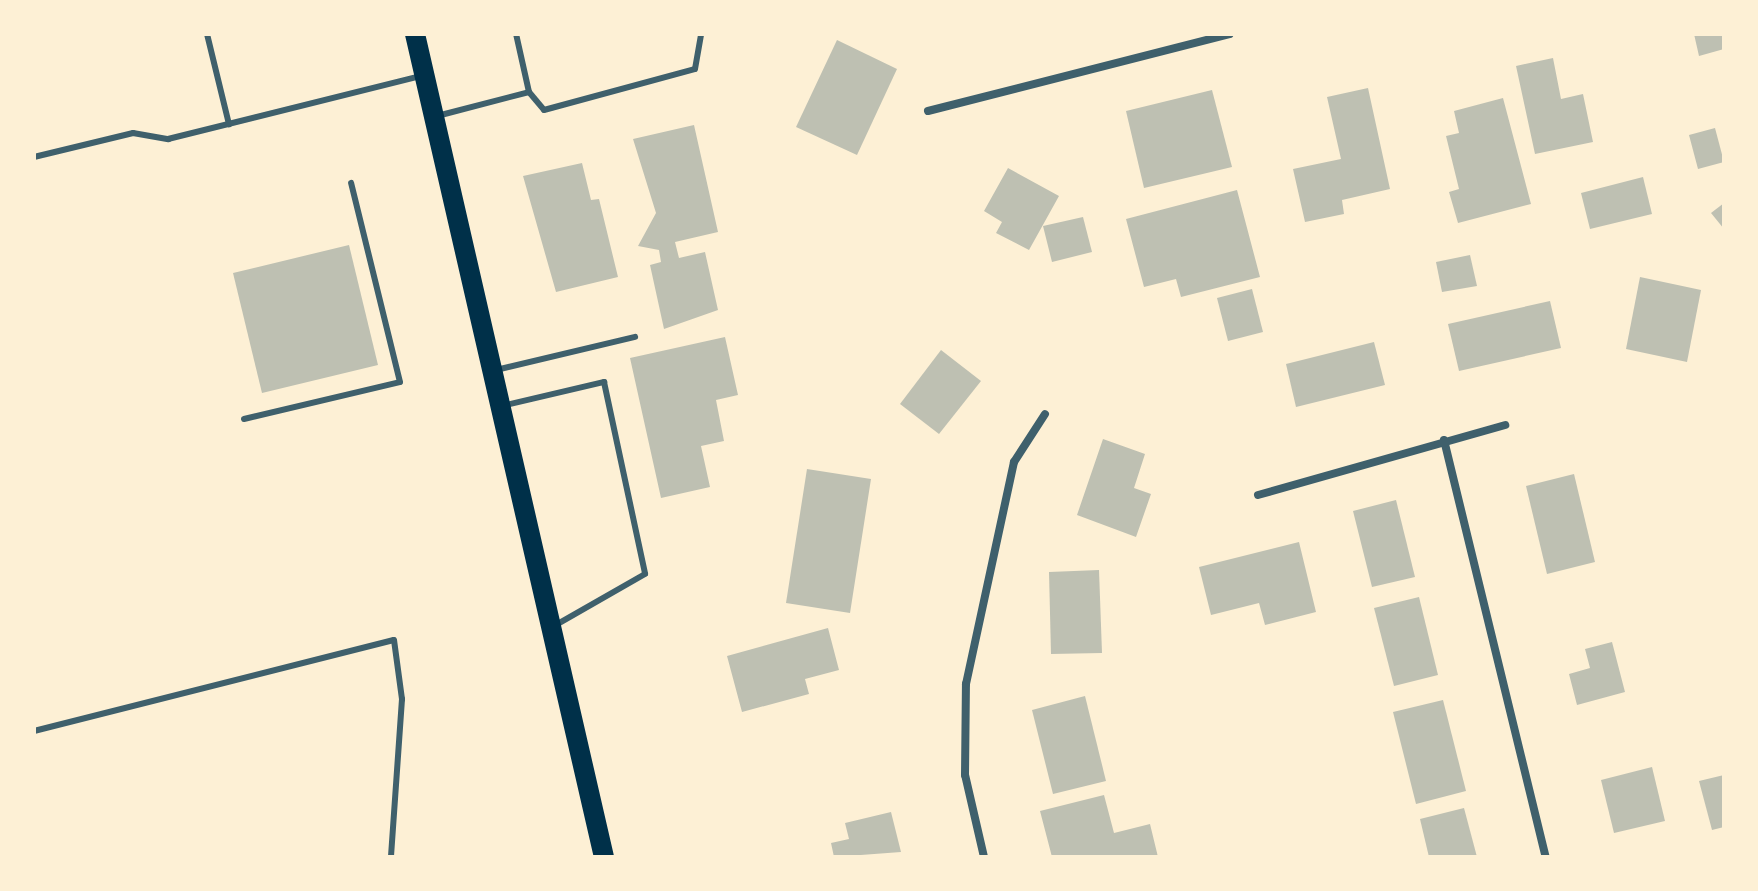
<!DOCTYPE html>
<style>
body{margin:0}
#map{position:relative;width:1758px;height:891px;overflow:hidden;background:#fdf0d5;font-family:Lato,sans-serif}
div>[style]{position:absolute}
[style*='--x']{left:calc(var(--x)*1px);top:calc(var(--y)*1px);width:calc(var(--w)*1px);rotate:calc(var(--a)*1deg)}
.building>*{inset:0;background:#bec0b2}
.service>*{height:6px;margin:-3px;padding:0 3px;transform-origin:3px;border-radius:3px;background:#3f606c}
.minor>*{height:8px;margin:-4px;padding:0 4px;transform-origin:4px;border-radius:4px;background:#3f606c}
.primary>*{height:20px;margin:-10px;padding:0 10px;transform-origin:10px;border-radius:10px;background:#003049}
span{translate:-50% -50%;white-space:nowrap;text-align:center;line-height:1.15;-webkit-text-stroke:7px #fdf0d5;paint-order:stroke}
.frame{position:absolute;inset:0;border:36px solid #fdf0d5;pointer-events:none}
</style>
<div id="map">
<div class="building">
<div style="clip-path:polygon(1694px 34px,1724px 34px,1724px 49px,1699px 56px)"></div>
<div style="clip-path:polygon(837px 40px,897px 69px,857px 155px,796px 127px)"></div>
<div style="clip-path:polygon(1553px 58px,1561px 99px,1583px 94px,1593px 142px,1535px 154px,1516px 66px)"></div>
<div style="clip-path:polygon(1368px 88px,1390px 189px,1342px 200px,1344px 214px,1305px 222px,1293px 169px,1341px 159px,1327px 97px)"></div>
<div style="clip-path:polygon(1212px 90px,1232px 167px,1144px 188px,1126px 111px)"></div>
<div style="clip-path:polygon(1503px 98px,1531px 204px,1458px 223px,1449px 192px,1459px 189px,1446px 136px,1459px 133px,1454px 111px)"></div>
<div style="clip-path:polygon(694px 125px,718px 232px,675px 242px,679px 258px,705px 252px,718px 310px,664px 329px,650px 265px,661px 262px,659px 250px,638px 246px,656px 213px,633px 139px)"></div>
<div style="clip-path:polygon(1715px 128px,1724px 162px,1698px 169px,1689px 135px)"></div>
<div style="clip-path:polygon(582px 163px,591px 200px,599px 199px,618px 277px,556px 292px,523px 176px)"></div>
<div style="clip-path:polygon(1008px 168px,1059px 196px,1029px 250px,996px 233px,1002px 222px,984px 211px)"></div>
<div style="clip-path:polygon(1643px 177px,1652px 214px,1590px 229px,1581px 193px)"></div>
<div style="clip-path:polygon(1237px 190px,1260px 277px,1181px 297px,1176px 279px,1144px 287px,1126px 219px)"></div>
<div style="clip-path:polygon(1724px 203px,1724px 229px,1711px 213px)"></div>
<div style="clip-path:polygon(1083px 217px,1092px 252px,1052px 262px,1043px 226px)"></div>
<div style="clip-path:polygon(349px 245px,378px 365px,262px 393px,233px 273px)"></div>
<div style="clip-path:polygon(1470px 255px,1477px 286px,1442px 292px,1436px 262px)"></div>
<div style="clip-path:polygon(1640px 277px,1701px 290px,1687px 362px,1626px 349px)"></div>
<div style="clip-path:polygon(1252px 289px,1263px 332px,1228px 341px,1217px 298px)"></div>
<div style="clip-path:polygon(1550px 301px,1561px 348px,1459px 371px,1448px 324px)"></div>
<div style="clip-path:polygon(725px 337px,738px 395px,716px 400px,724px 441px,701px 446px,710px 487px,661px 498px,630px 358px)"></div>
<div style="clip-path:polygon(1374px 342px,1385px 385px,1296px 407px,1286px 364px)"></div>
<div style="clip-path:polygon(941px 350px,981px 381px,939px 434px,900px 404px)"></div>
<div style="clip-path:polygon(1103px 439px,1145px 454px,1134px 488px,1151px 494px,1136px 537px,1077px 515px)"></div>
<div style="clip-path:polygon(807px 469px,871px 479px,850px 613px,786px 603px)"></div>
<div style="clip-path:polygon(1574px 474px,1595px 562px,1547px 574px,1526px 486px)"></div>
<div style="clip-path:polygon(1396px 500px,1415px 577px,1372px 587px,1353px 511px)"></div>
<div style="clip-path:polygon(1299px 542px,1316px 612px,1265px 625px,1259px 603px,1211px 615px,1199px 567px)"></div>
<div style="clip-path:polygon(1099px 570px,1102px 653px,1051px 654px,1049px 572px)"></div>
<div style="clip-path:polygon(1419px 597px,1438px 675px,1394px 686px,1374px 608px)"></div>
<div style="clip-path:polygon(828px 628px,839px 670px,805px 679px,809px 694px,742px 712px,727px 656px)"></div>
<div style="clip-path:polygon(1612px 642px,1625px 692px,1577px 705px,1569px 674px,1590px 668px,1585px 649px)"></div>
<div style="clip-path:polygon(1085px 696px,1106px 781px,1053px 794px,1032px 710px)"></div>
<div style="clip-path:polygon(1443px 700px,1466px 791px,1416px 804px,1393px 712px)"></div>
<div style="clip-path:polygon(1652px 767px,1665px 821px,1614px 833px,1601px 780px)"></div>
<div style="clip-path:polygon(1724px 775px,1724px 827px,1712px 830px,1699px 781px)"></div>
<div style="clip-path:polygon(1104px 795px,1114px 833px,1150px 824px,1158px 857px,1052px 857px,1040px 811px)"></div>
<div style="clip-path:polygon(1464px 808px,1477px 857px,1429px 857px,1420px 819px)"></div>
<div style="clip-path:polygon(891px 812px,901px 852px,834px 857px,831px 843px,849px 839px,845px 823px)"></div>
</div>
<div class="service">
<div style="--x:207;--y:34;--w:93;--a:76.3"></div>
<div style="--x:529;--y:92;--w:23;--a:50"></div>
<div style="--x:544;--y:110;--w:156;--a:-15.2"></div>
<div style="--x:695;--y:69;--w:36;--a:-80"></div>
<div style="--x:437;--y:116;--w:95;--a:-14.6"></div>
<div style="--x:529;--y:92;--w:59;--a:-102.6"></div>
<div style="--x:34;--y:157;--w:102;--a:-13.6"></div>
<div style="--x:133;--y:133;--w:36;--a:10"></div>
<div style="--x:168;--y:139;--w:261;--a:-14"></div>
<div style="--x:496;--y:370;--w:143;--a:-13.4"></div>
<div style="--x:506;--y:405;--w:101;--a:-13.2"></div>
<div style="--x:604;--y:382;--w:196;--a:77.9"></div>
<div style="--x:645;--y:574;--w:105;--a:150.3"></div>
<div style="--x:244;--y:419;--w:160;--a:-13.3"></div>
<div style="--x:400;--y:382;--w:205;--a:-103.8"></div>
<div style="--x:34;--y:731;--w:371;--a:-14.2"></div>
<div style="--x:394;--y:640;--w:60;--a:82.3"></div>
<div style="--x:402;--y:699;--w:158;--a:94"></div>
</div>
<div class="minor">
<div style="--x:928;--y:111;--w:311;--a:-14.3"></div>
<div style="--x:1444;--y:440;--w:429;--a:76.3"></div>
<div style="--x:1258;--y:495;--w:257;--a:-15.8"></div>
<div style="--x:984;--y:857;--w:84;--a:-103"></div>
<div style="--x:965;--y:775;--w:91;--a:-89.4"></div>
<div style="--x:966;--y:684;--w:227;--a:-77.8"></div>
<div style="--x:1014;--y:462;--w:57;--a:-57.1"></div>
</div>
<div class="primary">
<div style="--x:415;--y:34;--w:844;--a:77.07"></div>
</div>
<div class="frame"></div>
</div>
